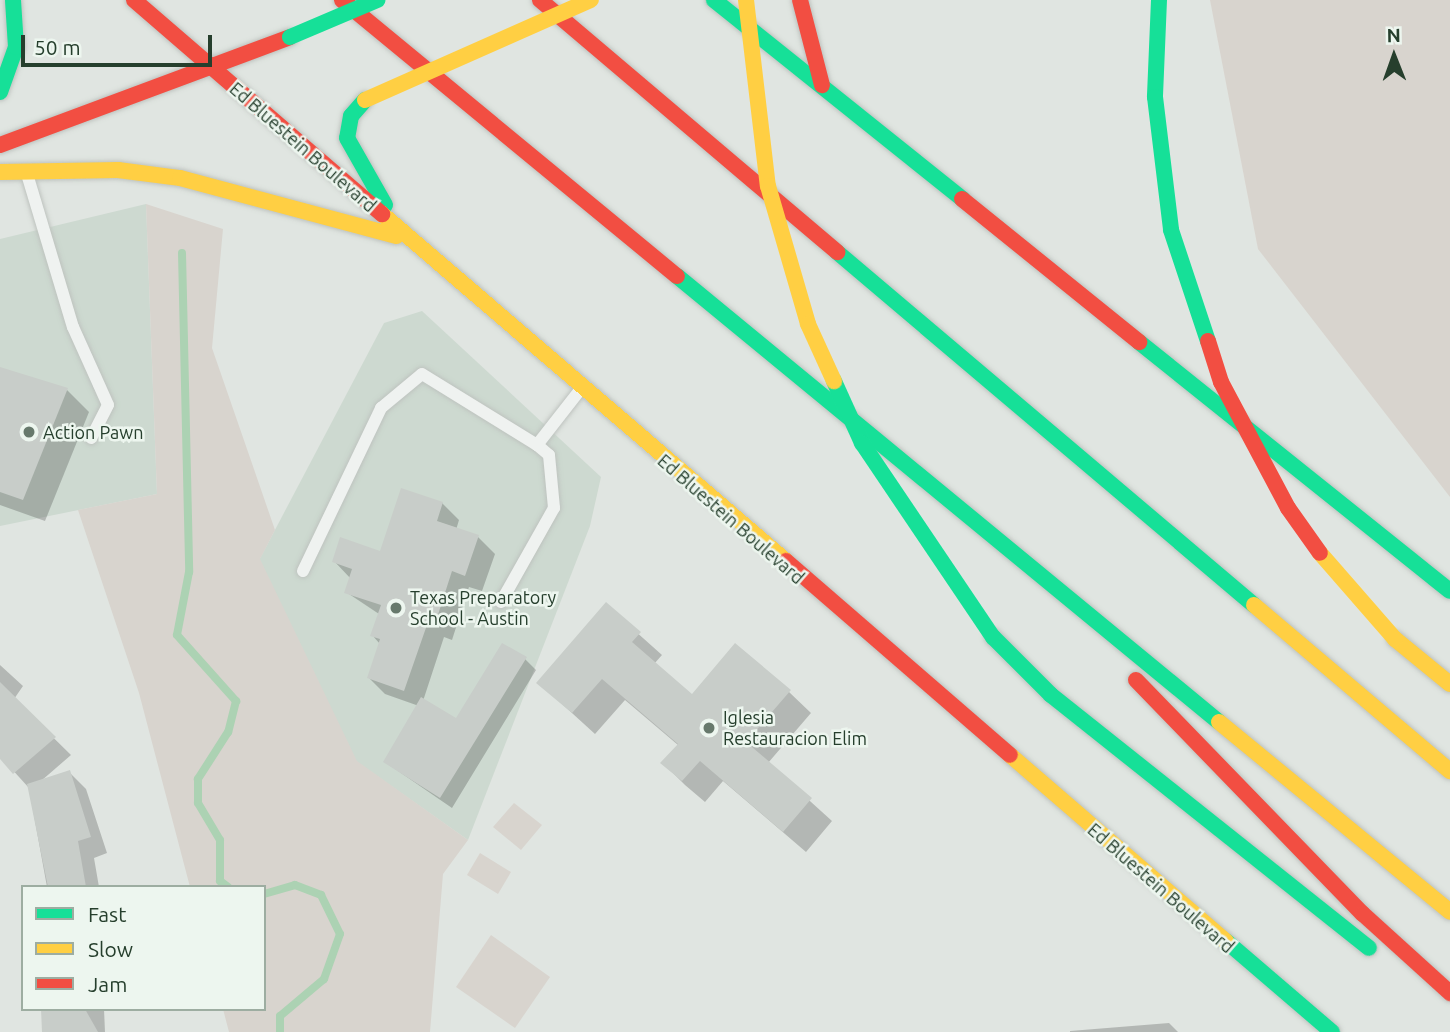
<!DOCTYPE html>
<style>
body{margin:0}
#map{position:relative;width:1450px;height:1032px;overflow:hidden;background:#e0e5e1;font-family:Ubuntu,sans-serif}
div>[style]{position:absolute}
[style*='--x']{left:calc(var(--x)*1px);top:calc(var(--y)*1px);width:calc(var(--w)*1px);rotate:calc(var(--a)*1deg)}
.built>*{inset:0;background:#cdd9d0}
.green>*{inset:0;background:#d8d4ce}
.shadow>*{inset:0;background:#0003}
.stream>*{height:8px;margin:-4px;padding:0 4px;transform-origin:4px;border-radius:4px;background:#acd2b3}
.building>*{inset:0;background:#c8cdc9}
.roads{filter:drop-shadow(0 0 2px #bec3bf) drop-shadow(0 0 2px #bec3bf)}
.lane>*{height:12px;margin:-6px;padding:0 6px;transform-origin:6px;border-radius:6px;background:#eff2f0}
.fast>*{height:16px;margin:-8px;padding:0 8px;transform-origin:8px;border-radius:8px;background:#16e098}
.slow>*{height:16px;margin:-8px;padding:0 8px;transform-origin:8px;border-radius:8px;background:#ffcf43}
.jam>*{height:16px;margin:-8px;padding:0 8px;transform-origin:8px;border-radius:8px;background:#f24e42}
.fast-bridge>*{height:16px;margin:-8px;padding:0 8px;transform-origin:8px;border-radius:8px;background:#16e098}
.slow-bridge>*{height:16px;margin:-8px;padding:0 8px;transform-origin:8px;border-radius:8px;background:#ffcf43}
.jam-bridge>*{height:16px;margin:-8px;padding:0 8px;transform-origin:8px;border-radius:8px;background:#f24e42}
.dots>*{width:19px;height:19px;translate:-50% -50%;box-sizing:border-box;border:4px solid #edf6ef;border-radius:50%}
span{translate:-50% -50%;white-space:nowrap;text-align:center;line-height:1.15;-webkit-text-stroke:5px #edf6ef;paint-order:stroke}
.street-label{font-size:18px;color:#263f2d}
.poi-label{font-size:18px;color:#263f2d}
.left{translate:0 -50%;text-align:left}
.legend{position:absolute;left:21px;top:885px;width:245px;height:126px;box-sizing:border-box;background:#edf6ef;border:2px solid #9dada1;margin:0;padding:9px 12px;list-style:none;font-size:21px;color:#263f2d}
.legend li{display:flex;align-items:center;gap:14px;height:35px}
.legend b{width:35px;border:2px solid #9dada1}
.north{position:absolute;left:1359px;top:21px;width:70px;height:70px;-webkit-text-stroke:5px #edf6ef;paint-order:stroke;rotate:359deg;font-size:19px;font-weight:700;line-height:28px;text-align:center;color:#263f2d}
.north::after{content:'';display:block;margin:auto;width:24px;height:32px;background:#263f2d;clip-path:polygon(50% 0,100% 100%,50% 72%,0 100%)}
.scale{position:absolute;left:21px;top:35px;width:191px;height:32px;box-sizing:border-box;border:4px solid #263f2d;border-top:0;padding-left:9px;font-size:21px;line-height:24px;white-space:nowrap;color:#263f2d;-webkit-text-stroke:5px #edf6ef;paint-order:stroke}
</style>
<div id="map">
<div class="built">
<div style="clip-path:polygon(146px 204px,157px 494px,0 526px,0 239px)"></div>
<div style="clip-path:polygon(422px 311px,601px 477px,590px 526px,468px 840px,208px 657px,384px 323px)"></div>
</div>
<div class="green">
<div style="clip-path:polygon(1210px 0,1450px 0,1450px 497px,1258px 249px)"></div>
<div style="clip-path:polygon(146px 204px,223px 229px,212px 348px,275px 530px,260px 559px,357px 761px,468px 840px,443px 874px,430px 1032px,229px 1032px,223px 1009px,264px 1009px,264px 887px,190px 887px,139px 693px,78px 510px,157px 494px)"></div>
<div style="clip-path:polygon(514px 803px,542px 825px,521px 850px,493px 827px)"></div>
<div style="clip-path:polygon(480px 853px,511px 872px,498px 894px,467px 875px)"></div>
<div style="clip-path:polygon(491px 935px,550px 977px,515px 1028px,456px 987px)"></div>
</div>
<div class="shadow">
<div style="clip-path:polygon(0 368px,67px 390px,89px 412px,45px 521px,0 505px)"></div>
<div style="clip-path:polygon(442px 503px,459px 520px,456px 530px,478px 537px,495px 554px,482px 591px,469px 587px,452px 640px,444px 637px,423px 701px,456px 720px,525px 659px,536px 670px,452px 808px,385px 762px,419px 706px,385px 694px,369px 678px,380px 644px,372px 635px,379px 614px,346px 592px,351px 579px,334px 561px,381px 553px)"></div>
<div style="clip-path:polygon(606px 605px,662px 655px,654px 664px,692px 696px,789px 692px,811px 713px,768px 763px,832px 821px,806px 852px,723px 781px,705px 802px,685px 785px,663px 763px,678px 745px,625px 700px,595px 734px,539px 683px)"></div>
<div style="clip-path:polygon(0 665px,23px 686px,14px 699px,71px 755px,41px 781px,69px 772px,86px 789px,107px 853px,94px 858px,99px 887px,47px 887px,29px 788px,0 756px)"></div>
<div style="clip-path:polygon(43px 1009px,104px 1009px,105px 1032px,43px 1032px)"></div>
<div style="clip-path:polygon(1169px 1023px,1178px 1032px,1070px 1032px,1070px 1031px)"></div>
</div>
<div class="stream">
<div style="--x:182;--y:253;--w:319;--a:88.7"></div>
<div style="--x:189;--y:572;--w:64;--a:100.8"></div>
<div style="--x:177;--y:635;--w:89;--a:48.2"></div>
<div style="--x:236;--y:701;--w:32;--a:104"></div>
<div style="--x:228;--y:732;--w:56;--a:122.6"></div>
<div style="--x:198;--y:779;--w:24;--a:90"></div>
<div style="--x:198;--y:803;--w:43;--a:59.3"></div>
<div style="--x:220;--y:840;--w:41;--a:90"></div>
<div style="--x:220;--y:881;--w:10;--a:37"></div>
<div style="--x:264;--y:894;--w:32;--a:-16"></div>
<div style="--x:295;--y:885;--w:28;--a:21"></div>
<div style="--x:321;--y:895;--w:43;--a:64"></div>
<div style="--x:340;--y:934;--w:48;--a:109.6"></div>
<div style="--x:324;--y:979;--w:57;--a:139.9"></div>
<div style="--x:280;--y:1016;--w:16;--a:90"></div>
</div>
<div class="building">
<div style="clip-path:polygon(0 367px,68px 388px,23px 500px,0 492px)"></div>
<div style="clip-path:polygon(401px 488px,443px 502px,437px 521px,479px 535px,465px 576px,452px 571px,435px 624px,428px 622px,404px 691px,367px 678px,380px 639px,370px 636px,381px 605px,344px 593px,352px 569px,332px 562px,340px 537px,380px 551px)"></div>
<div style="clip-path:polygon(606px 602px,641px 632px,632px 642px,692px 694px,735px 643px,791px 690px,746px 742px,812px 798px,783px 832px,700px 761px,682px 781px,660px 763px,678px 744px,602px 679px,572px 713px,536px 683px)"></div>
<div style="clip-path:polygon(502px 643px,527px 657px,440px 798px,383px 762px,421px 697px,456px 718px)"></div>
<div style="clip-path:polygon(0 682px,56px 737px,13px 774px,0 759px)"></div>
<div style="clip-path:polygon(70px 770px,91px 837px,78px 841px,86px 887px,48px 887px,27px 784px)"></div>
<div style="clip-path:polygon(41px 1009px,85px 1009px,98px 1032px,42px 1032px)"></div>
</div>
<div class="roads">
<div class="lane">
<div style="--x:27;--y:174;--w:160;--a:73.3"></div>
<div style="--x:73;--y:327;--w:85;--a:65.8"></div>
<div style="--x:108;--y:405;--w:37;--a:117"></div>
<div style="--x:303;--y:571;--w:181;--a:-64.4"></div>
<div style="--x:381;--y:408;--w:53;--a:-39.7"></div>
<div style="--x:422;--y:374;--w:135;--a:31.7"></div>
<div style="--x:537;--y:445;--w:70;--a:-52"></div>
<div style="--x:501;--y:602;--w:108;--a:-60.6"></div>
<div style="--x:554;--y:508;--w:53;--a:-95.4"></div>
<div style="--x:549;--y:455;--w:16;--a:-140"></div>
</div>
<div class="fast">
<div style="--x:714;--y:0;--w:318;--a:38.7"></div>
<div style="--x:0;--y:92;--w:48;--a:-70.4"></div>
<div style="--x:16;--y:47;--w:47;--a:-93.7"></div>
<div style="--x:365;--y:100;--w:21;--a:131"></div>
<div style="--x:351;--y:116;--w:22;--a:100"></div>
<div style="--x:347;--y:138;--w:77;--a:60.4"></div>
<div style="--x:837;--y:252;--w:546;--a:40.25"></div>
<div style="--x:677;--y:276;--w:702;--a:39.45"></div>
<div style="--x:1139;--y:342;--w:398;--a:38.7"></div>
<div style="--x:993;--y:637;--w:82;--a:45"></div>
<div style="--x:1051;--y:695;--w:406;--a:38.5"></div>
<div style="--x:1227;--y:942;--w:138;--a:40.6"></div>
</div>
<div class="slow">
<div style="--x:0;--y:172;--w:118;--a:-1"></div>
<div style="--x:118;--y:170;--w:63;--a:7.4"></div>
<div style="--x:180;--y:178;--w:224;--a:15"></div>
<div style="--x:382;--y:214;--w:533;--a:40.66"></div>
<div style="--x:1254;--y:605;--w:257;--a:40.3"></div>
<div style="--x:1395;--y:639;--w:71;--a:39.3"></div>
<div style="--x:1219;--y:722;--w:299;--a:39.4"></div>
<div style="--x:1010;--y:755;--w:286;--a:40.8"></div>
</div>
<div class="jam">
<div style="--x:134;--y:0;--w:328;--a:40.8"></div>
<div style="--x:342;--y:0;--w:434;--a:39.5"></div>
<div style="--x:540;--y:0;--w:390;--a:40.3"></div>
<div style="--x:800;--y:0;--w:88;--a:75.5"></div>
<div style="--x:0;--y:145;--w:309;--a:-20.4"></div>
<div style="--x:962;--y:199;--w:228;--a:38.9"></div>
<div style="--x:786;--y:561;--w:296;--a:40.9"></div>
<div style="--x:1136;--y:680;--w:326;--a:45.9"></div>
<div style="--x:1363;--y:914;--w:118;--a:42.2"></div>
</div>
</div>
<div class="fast-bridge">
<div style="--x:1159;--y:0;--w:97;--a:92.4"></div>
<div style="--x:1155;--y:97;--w:134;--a:83.1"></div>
<div style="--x:1171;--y:230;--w:117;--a:71.6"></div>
<div style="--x:290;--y:37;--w:95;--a:-23"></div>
<div style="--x:834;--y:381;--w:68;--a:65.7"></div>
<div style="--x:862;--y:443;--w:234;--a:56"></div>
</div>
<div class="slow-bridge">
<div style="--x:746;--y:0;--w:187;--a:83.3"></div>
<div style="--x:768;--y:186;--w:144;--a:73.8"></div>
<div style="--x:808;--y:324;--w:63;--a:65.5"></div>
<div style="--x:365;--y:100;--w:247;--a:-23.9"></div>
<div style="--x:1320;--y:553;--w:114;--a:48.9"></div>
</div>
<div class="jam-bridge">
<div style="--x:1208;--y:341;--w:43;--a:72.4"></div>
<div style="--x:1221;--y:382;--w:143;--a:62"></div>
<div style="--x:1288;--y:508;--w:55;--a:54.6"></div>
</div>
<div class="dots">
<div style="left:29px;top:432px;background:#67796c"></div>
<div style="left:396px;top:608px;background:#67796c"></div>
<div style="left:709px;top:728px;background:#67796c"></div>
</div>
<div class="street-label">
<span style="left:303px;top:147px;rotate:41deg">Ed Bluestein Boulevard</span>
<span style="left:731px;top:519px;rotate:41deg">Ed Bluestein Boulevard</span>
<span style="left:1161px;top:888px;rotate:41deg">Ed Bluestein Boulevard</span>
</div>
<div class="poi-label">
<span class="left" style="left:43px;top:432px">Action Pawn</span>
<span class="left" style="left:410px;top:608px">Texas Preparatory<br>School - Austin</span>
<span class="left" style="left:723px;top:728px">Iglesia<br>Restauracion Elim</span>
</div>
<ul class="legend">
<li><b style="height:9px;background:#16e098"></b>Fast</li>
<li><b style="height:9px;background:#ffcf43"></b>Slow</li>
<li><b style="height:9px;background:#f24e42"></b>Jam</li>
</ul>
<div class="north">N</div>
<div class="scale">50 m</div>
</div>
